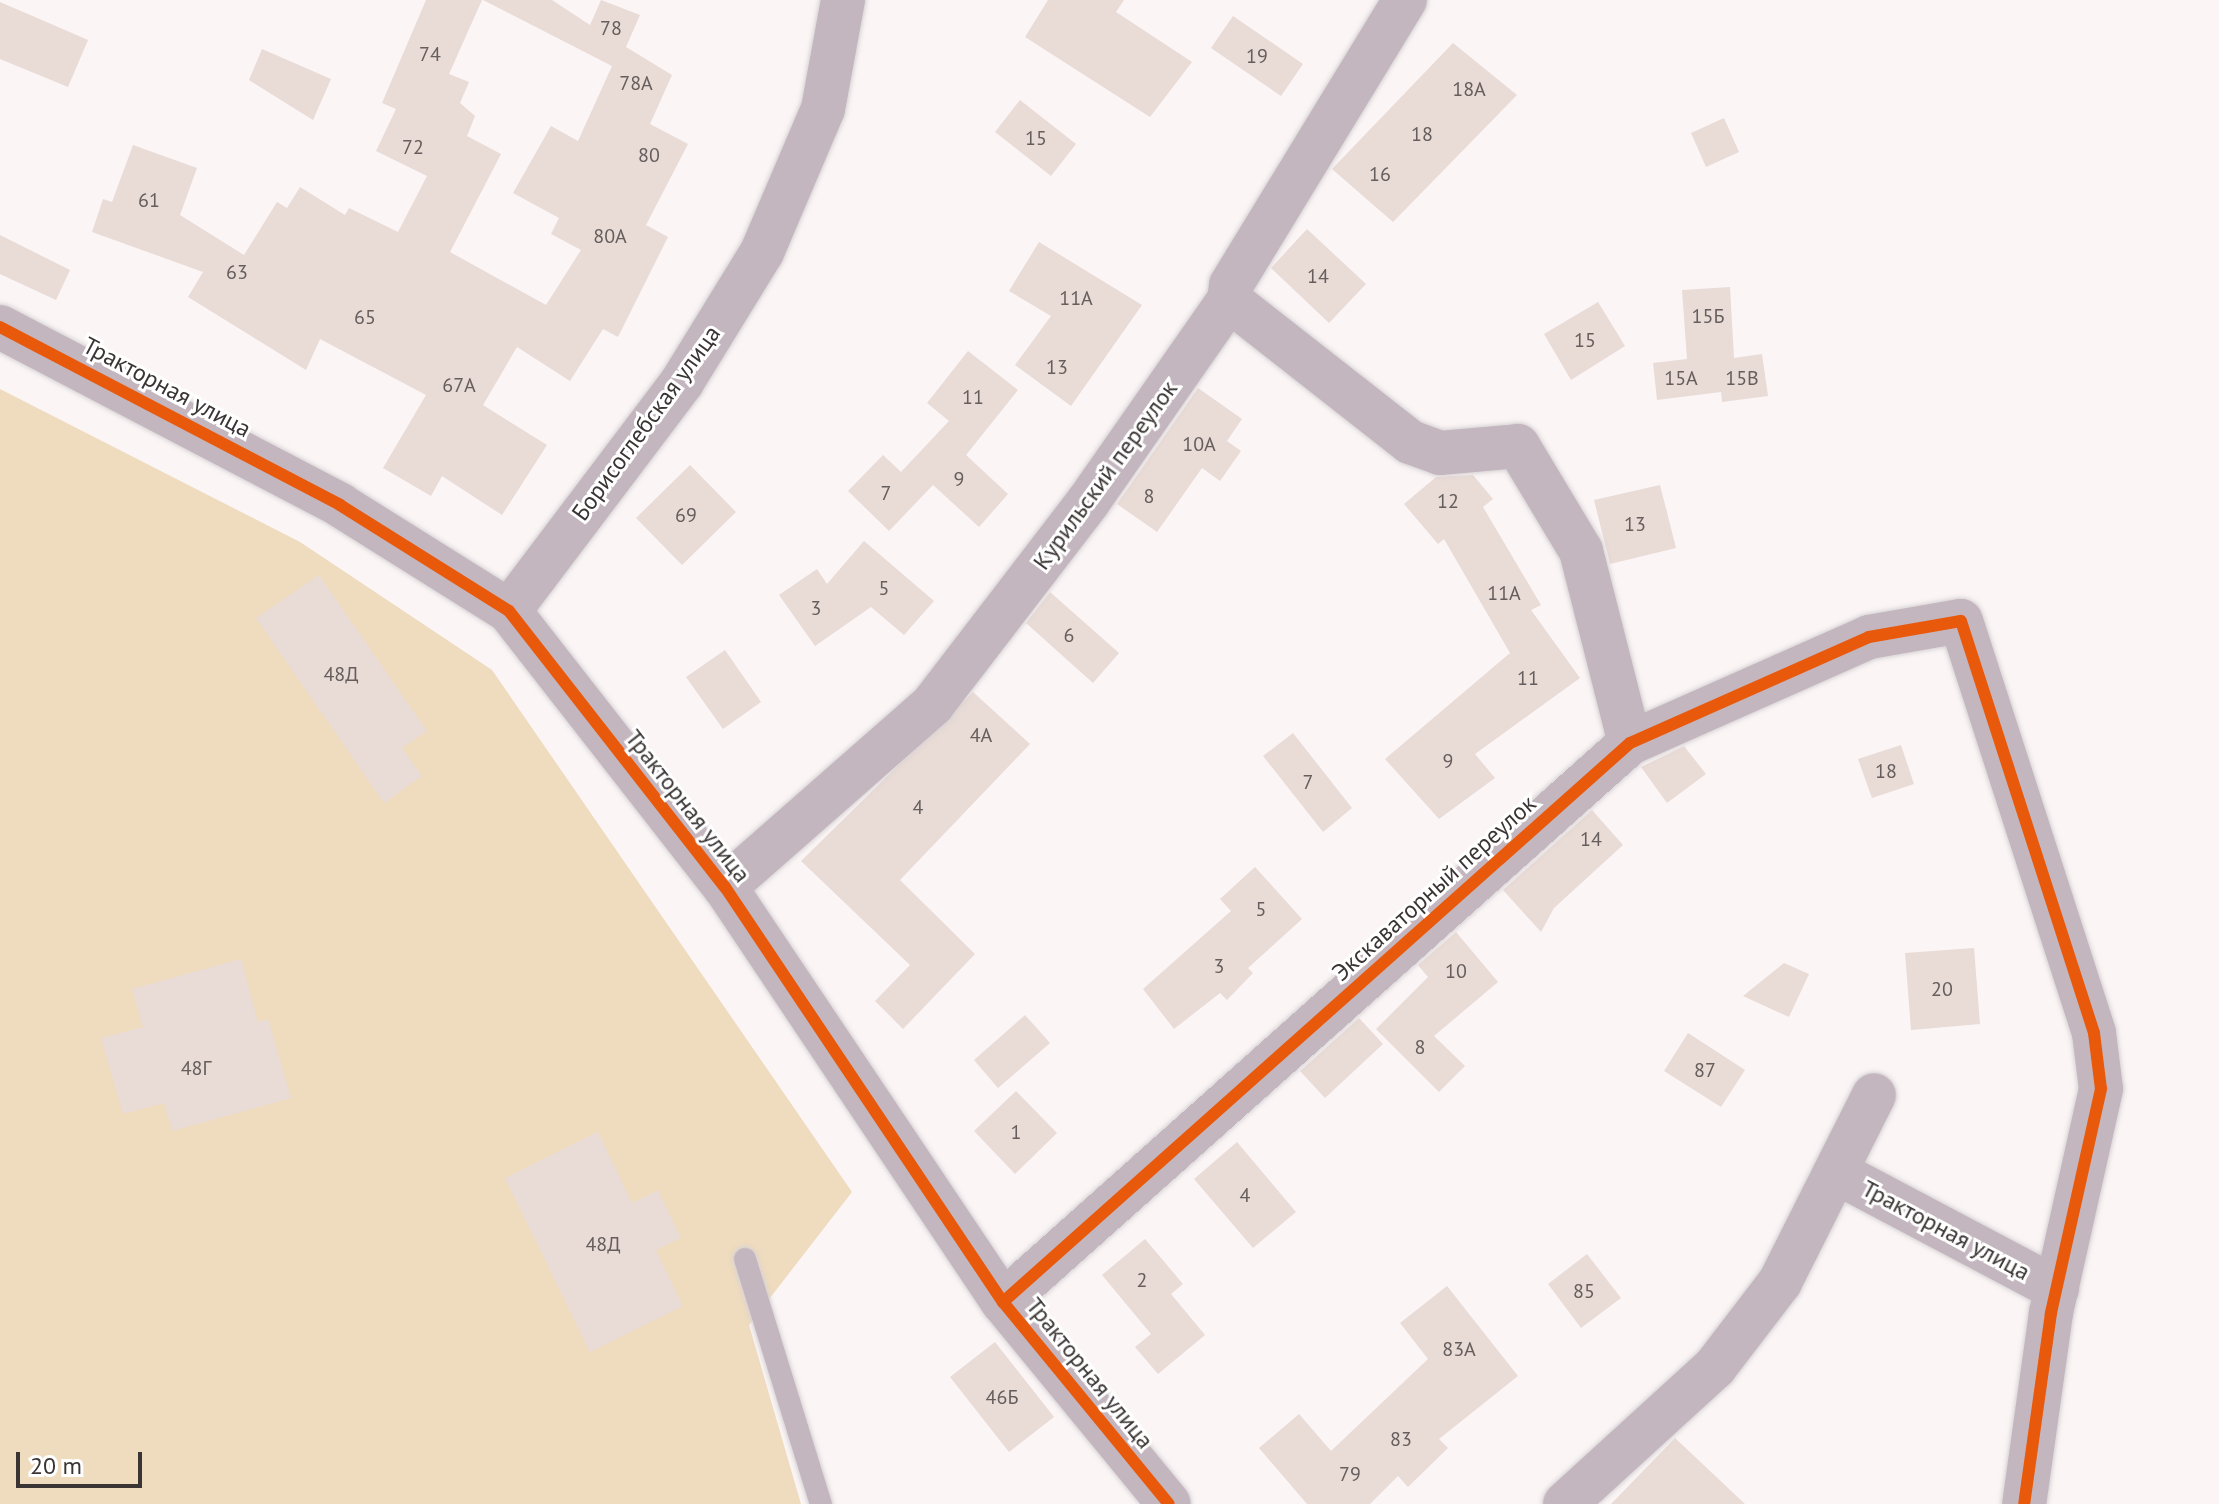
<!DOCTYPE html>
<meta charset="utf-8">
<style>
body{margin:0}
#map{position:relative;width:2219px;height:1504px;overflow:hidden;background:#fbf5f6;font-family:"PT Sans",sans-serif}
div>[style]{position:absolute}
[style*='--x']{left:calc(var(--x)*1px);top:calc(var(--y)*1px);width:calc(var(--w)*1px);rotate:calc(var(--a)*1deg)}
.green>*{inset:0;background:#efdbbe}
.building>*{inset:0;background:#e9dbd6}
.roads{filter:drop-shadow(0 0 2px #d7d3d4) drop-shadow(0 0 2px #d7d3d4)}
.service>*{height:22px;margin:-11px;padding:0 11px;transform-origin:11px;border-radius:11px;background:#c4b6bf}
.minor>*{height:44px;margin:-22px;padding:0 22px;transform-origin:22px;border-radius:22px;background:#c4b6bf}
.cycleway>*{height:12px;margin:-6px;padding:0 6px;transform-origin:6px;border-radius:6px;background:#e8590c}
span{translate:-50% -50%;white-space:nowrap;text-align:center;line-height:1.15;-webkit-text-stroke:6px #fff;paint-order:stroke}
.number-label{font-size:20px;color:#665e5c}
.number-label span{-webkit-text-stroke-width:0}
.street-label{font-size:24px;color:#3a3434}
.scale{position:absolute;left:16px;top:1452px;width:126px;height:36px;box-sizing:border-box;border:4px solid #3a3434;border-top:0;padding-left:10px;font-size:24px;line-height:28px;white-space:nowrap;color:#3a3434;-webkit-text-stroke:6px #fff;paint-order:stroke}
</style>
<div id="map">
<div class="green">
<div style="clip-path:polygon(0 389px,300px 542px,492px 670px,852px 1192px,749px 1325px,801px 1504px,0 1504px)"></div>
</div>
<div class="building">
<div style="clip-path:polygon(426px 0,482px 0,449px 74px,469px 82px,460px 103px,475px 116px,467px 136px,501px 154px,450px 252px,546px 305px,581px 250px,551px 234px,559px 218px,513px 193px,551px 126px,578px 141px,612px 66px,483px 0,552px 0,590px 25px,601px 0,640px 15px,626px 47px,672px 75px,650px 124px,688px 144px,646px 225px,668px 237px,618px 337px,603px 329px,570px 381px,517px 347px,483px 405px,547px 445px,502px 515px,442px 476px,431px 496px,383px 468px,426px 395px,320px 339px,306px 370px,188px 297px,203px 272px,92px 232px,103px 199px,112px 202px,133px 145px,197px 168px,180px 215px,244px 255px,277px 202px,287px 208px,300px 187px,345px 215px,349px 208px,398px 232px,427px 176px,376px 151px,396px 109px,382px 103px)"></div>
<div style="clip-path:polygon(1048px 0,1124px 0,1116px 12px,1192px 62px,1150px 117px,1025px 37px)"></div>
<div style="clip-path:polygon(0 2px,88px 40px,68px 87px,0 59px)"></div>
<div style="clip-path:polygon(1233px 16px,1303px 64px,1281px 96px,1211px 48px)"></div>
<div style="clip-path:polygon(1453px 43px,1517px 95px,1393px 222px,1332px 169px)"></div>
<div style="clip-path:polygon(262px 49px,331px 79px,313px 120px,249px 80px)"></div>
<div style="clip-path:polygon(1020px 100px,1076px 144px,1051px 176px,995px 132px)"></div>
<div style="clip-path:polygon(1724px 118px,1739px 152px,1706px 167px,1691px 133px)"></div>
<div style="clip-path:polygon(1307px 229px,1366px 284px,1329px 323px,1271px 268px)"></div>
<div style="clip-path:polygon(0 235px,70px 270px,56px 300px,0 274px)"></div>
<div style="clip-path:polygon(1039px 242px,1142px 305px,1071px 406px,1015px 365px,1051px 316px,1009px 291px)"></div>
<div style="clip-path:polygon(1730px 287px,1734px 358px,1762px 354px,1768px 396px,1722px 402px,1721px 392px,1657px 400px,1653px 363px,1687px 359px,1682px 290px)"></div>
<div style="clip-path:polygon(1598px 302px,1625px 346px,1571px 380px,1544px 334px)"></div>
<div style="clip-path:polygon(968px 351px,1018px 390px,966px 455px,1008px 494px,979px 527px,933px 485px,889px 531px,848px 491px,883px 455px,901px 472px,949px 421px,927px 403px)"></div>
<div style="clip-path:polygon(1198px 388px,1242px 419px,1227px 441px,1241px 451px,1220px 481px,1202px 468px,1157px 532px,1117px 504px)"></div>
<div style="clip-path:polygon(690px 465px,736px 512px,682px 565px,636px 518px)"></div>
<div style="clip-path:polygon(1473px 475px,1493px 499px,1483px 507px,1541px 605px,1531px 610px,1580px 678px,1475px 754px,1495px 778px,1439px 819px,1385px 759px,1510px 653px,1444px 539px,1438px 544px,1404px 504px,1436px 477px)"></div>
<div style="clip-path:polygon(1660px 485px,1676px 548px,1610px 564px,1594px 500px)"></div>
<div style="clip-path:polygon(864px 541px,934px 601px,904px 635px,871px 607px,815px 646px,779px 595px,817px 569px,827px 584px)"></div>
<div style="clip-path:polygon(319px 575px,427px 731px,402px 748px,422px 776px,384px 803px,256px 618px)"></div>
<div style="clip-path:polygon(1050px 592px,1119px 653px,1093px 683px,1026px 623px)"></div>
<div style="clip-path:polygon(725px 650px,761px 702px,723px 729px,686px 677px)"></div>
<div style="clip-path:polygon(973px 692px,1030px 744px,900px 880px,975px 954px,903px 1029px,875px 1001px,910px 965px,801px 861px)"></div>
<div style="clip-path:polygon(1293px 733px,1352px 808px,1323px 832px,1263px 756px)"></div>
<div style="clip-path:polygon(1901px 745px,1914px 784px,1872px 798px,1858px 759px)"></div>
<div style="clip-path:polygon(1684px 746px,1706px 774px,1667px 803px,1641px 767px)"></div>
<div style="clip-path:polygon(1592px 810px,1623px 845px,1554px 908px,1541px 932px,1503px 890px)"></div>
<div style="clip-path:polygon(1255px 867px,1302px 919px,1248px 968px,1253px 973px,1227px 1000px,1220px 993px,1174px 1029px,1143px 989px,1231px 911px,1220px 899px)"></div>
<div style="clip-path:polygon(1456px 932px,1498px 982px,1434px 1036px,1465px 1066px,1439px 1092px,1376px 1029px,1428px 977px,1418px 965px)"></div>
<div style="clip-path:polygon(1974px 948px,1980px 1024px,1911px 1030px,1905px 953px)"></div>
<div style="clip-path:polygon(241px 959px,258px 1022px,268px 1019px,291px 1098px,172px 1131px,164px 1103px,123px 1114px,101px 1038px,143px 1027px,132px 989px)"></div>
<div style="clip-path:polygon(1784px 963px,1809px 974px,1789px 1017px,1743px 996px)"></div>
<div style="clip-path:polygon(1025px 1015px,1050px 1043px,998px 1088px,974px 1060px)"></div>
<div style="clip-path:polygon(1359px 1018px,1383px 1044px,1325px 1098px,1300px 1071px)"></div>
<div style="clip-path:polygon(1688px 1033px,1745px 1070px,1721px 1107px,1664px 1071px)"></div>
<div style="clip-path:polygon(1016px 1091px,1057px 1133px,1015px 1174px,974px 1131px)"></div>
<div style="clip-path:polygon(598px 1132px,632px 1203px,658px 1190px,681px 1238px,656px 1250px,683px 1306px,590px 1352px,505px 1178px)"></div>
<div style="clip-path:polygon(1237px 1142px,1296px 1212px,1253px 1248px,1194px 1179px)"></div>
<div style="clip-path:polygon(1145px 1239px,1183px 1284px,1171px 1294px,1205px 1335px,1158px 1374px,1135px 1347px,1151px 1334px,1102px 1275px)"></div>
<div style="clip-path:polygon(1587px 1254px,1621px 1298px,1581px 1328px,1548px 1284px)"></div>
<div style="clip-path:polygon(1447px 1286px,1518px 1376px,1439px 1439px,1448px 1448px,1408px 1487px,1398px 1476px,1370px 1504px,1307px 1504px,1259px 1448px,1299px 1414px,1331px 1451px,1428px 1359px,1400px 1323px)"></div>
<div style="clip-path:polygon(995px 1342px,1054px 1417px,1009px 1452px,950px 1377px)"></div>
<div style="clip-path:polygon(1675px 1438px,1745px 1504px,1611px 1504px)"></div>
</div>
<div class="roads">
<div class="service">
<div style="--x:745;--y:1259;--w:257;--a:72.8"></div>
</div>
<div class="minor">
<div style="--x:1229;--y:300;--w:230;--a:38.1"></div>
<div style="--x:1410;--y:442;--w:32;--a:20"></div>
<div style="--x:1440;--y:453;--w:78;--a:-5.1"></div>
<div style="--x:1518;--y:446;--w:122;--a:59"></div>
<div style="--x:1581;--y:551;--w:198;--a:75.7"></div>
<div style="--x:0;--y:327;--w:384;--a:27.6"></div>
<div style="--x:340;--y:505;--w:199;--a:32.1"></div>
<div style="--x:509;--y:611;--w:350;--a:52"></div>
<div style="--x:725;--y:887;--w:500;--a:56.2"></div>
<div style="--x:1003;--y:1302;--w:261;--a:50.6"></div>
<div style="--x:509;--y:611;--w:287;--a:-52.9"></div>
<div style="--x:682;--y:382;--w:153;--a:-58.4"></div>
<div style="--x:762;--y:252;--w:155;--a:-66.9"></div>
<div style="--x:823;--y:109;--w:111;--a:-79.6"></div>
<div style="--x:725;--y:887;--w:277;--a:-41.3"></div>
<div style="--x:933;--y:704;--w:255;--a:-52.5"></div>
<div style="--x:1088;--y:502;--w:246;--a:-55.1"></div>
<div style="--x:1229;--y:300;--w:15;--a:-82"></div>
<div style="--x:1231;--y:285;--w:334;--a:-58.6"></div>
<div style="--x:1836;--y:1172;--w:250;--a:27.9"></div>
<div style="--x:1003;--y:1302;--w:840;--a:-41.72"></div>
<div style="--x:1630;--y:743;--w:261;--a:-23.9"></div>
<div style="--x:1869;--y:637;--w:93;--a:-9.9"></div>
<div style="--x:1961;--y:621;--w:433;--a:72.1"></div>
<div style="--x:2094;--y:1033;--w:56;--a:82.9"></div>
<div style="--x:2101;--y:1089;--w:230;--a:102.6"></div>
<div style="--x:2051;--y:1313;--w:193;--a:98"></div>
<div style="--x:1565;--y:1504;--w:203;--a:-42.4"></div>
<div style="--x:1715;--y:1367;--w:107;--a:-52.6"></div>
<div style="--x:1780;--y:1282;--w:209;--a:-63.3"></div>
</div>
</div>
<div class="cycleway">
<div style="--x:0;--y:327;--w:384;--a:27.6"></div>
<div style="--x:340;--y:505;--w:199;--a:32.1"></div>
<div style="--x:509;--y:611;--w:350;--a:52"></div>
<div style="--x:725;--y:887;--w:500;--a:56.2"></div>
<div style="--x:1003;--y:1302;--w:261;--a:50.6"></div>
<div style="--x:1003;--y:1302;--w:840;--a:-41.72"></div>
<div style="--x:1630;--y:743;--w:261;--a:-23.9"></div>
<div style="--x:1869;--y:637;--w:93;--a:-9.9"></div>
<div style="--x:1961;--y:621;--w:433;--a:72.1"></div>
<div style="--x:2094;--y:1033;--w:56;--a:82.9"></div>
<div style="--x:2101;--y:1089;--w:230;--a:102.6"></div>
<div style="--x:2051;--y:1313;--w:193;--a:98"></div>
</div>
<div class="number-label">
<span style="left:611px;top:28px">78</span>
<span style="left:430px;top:54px">74</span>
<span style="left:1257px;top:56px">19</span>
<span style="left:636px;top:83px">78А</span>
<span style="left:1469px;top:89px">18А</span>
<span style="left:1422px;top:134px">18</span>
<span style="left:1036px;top:138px">15</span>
<span style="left:413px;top:147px">72</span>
<span style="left:649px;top:155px">80</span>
<span style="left:1380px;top:174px">16</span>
<span style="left:149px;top:200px">61</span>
<span style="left:610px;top:236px">80А</span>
<span style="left:237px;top:272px">63</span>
<span style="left:1318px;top:276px">14</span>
<span style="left:1076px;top:298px">11А</span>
<span style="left:1708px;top:316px">15Б</span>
<span style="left:365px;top:317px">65</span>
<span style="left:1585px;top:340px">15</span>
<span style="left:1057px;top:367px">13</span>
<span style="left:1681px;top:378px">15А</span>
<span style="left:1742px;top:378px">15В</span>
<span style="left:459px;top:385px">67А</span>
<span style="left:973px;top:397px">11</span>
<span style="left:1199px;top:444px">10А</span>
<span style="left:959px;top:479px">9</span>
<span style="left:886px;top:493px">7</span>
<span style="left:1149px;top:496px">8</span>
<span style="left:1448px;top:501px">12</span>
<span style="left:686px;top:515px">69</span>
<span style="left:1635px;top:524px">13</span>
<span style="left:884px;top:588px">5</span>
<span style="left:1504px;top:593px">11А</span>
<span style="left:816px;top:608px">3</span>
<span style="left:1069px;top:635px">6</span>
<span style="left:341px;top:674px">48Д</span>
<span style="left:1528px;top:678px">11</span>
<span style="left:981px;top:735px">4А</span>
<span style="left:1448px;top:761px">9</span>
<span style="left:1886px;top:771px">18</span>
<span style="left:1308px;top:782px">7</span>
<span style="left:918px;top:807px">4</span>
<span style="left:1591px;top:839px">14</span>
<span style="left:1261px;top:909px">5</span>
<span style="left:1219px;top:966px">3</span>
<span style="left:1456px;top:971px">10</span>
<span style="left:1942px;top:989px">20</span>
<span style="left:1420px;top:1047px">8</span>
<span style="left:196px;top:1068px">48Г</span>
<span style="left:1705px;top:1070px">87</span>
<span style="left:1016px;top:1132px">1</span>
<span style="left:1245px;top:1195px">4</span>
<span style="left:603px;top:1244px">48Д</span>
<span style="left:1142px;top:1280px">2</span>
<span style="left:1584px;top:1291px">85</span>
<span style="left:1459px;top:1349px">83А</span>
<span style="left:1002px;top:1397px">46Б</span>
<span style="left:1401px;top:1439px">83</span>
<span style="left:1350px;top:1474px">79</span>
</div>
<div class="street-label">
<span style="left:167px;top:387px;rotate:28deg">Тракторная улица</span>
<span style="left:646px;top:423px;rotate:-54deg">Борисоглебская улица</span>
<span style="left:1105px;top:475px;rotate:-54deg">Курильский переулок</span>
<span style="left:688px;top:806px;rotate:52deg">Тракторная улица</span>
<span style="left:1434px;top:888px;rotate:-42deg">Экскаваторный переулок</span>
<span style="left:1946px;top:1230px;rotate:28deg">Тракторная улица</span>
<span style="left:1090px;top:1373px;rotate:51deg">Тракторная улица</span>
</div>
<div class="scale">20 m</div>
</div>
